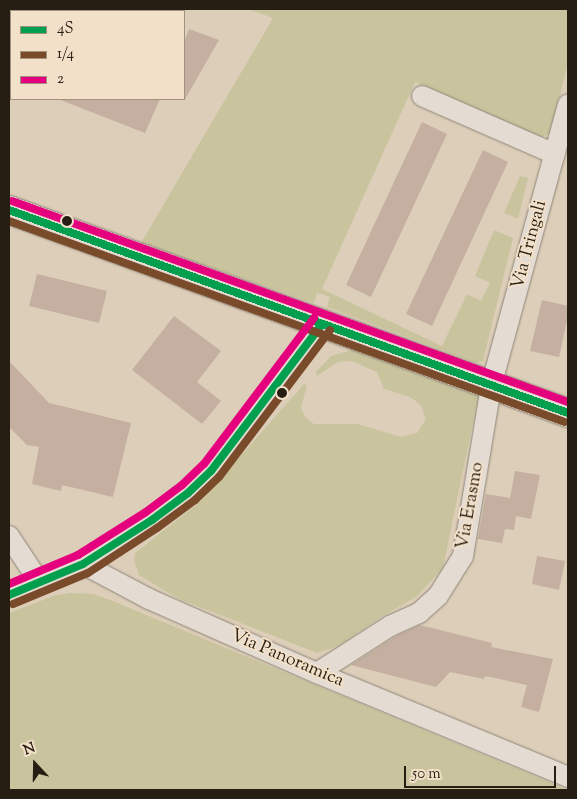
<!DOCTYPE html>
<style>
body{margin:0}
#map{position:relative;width:577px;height:799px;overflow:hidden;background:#ddceb9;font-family:"Sorts Mill Goudy",serif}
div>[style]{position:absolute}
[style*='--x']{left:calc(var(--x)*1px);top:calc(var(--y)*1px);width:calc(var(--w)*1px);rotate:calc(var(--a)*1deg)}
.green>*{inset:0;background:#c9c49e}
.building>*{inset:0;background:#c4afa0}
.roads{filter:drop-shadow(0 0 1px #8e8578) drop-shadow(0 0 1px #8e8578)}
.minor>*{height:20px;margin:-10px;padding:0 10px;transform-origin:10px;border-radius:10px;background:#e4dcd2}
.secondary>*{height:28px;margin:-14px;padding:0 14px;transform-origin:14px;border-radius:14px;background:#e4dcd2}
.bus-1>*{height:8px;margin:-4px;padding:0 4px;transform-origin:4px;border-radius:4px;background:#029f4e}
.bus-2>*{height:8px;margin:-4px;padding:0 4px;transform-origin:4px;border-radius:4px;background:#7a4b2a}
.bus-3>*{height:8px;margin:-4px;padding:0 4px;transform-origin:4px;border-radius:4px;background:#e5007d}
.dots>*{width:14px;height:14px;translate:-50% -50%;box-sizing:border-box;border:2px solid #f3e0c8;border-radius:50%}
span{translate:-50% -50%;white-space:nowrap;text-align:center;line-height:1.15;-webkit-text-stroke:4px #f3e0c8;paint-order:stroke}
.street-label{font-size:18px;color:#261e13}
.frame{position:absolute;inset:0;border:10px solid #261e13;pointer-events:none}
.legend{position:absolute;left:10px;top:10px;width:175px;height:90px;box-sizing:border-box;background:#f3e0c8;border:1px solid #a19280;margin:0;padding:6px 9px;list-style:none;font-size:15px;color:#261e13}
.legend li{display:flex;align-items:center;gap:10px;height:25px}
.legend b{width:25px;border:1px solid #a19280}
.north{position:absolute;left:10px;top:739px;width:50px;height:50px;-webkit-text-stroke:4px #f3e0c8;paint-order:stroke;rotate:339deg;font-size:14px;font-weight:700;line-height:20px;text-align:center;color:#261e13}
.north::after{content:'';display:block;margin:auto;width:18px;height:22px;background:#261e13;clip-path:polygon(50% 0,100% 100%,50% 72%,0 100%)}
.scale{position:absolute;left:404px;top:766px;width:152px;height:22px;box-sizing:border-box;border:2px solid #261e13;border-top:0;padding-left:6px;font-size:15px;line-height:18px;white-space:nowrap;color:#261e13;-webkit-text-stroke:4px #f3e0c8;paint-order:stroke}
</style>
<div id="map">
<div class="green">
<div style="clip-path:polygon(248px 9px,568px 9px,568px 62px,552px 129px,548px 135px,537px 137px,415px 82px,322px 289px,442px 346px,467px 294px,481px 301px,490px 283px,475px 276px,494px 230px,513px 238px,483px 361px,476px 363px,327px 307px,330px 297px,317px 293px,314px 303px,141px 243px,273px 18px)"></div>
<div style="clip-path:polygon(520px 176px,528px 178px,518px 219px,504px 213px)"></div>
<div style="clip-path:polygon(356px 349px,479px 393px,443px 568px,416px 597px,381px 617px,338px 646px,317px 653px,177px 598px,139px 575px,134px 560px,135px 553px,201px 501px,304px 384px,307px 385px,301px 408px,306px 418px,314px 424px,358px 424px,401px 437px,417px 433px,426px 419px,421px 405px,410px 397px,384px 389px,377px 372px,352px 361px,338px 362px,317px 376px,316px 372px,331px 356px)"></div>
<div style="clip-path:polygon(72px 593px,93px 594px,108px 599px,568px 790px,9px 790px,9px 613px,56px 595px)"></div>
</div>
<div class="building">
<div style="clip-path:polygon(189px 29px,219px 40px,184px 101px,184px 42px)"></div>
<div style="clip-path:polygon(58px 99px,160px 99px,145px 133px)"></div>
<div style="clip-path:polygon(422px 122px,447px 134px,371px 297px,346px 285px)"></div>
<div style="clip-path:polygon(483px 150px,508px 162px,432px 326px,406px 314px)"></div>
<div style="clip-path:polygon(37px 274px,107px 291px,99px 323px,29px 306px)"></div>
<div style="clip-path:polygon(542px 300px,568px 306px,568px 316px,559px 357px,530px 351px)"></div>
<div style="clip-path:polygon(174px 316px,221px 351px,197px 382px,221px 401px,202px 424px,132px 370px)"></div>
<div style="clip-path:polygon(9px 361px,49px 403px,131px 423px,113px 497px,62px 485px,61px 491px,32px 484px,39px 447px,27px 445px,9px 427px)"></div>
<div style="clip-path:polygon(515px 471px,540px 475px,531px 519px,516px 516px,514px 530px,505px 529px,502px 543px,478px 539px,486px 494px,510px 498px)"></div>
<div style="clip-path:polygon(537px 556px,565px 561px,559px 590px,532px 584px)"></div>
<div style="clip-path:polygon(420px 625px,492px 643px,491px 647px,553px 659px,539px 712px,521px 707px,527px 685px,485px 676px,484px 679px,450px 672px,436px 687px,351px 665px,396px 636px)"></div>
</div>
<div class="roads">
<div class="minor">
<div style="--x:422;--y:96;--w:145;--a:23.6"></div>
<div style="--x:9;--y:536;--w:56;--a:56.6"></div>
<div style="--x:83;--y:564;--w:75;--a:27.9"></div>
<div style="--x:149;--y:599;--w:184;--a:23.8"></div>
<div style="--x:317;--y:673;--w:272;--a:22.5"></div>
<div style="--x:9;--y:595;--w:80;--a:-22.7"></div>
<div style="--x:83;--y:564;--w:82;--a:-32.5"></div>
<div style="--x:152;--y:520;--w:45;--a:-36.9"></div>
<div style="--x:188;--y:493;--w:32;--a:-44"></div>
<div style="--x:211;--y:471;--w:184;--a:-52.9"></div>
<div style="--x:317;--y:673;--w:87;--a:-32.8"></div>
<div style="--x:390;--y:626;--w:32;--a:-24"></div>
<div style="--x:419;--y:613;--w:25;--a:-42"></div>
<div style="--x:438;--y:596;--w:47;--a:-58"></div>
<div style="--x:463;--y:556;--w:172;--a:-80.6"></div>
<div style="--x:491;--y:386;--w:292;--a:-74.7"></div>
</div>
<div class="secondary">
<div style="--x:9;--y:210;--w:595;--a:19.96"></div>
</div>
</div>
<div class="bus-1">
<div style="--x:9;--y:210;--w:595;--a:19.96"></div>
<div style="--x:9;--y:595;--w:80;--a:-22.7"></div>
<div style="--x:83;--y:564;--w:82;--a:-32.5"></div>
<div style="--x:152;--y:520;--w:45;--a:-36.9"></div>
<div style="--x:188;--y:493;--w:32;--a:-44"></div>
<div style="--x:211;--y:471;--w:184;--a:-52.9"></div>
</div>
<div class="bus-2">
<div style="--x:9;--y:221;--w:591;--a:19.88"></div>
<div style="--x:13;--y:604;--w:81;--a:-22.5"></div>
<div style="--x:88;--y:573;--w:82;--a:-33.1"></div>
<div style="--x:157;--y:528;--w:47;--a:-36.4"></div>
<div style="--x:195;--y:500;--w:33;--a:-44"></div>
<div style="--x:219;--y:477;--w:184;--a:-52.9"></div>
</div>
<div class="bus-3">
<div style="--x:12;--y:201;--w:591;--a:19.88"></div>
<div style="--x:9;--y:584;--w:75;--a:-22.8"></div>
<div style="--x:78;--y:555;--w:80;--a:-32.3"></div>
<div style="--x:146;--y:512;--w:45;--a:-36.9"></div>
<div style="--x:182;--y:485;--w:30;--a:-44"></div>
<div style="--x:204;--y:464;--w:183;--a:-53"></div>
</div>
<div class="dots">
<div style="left:67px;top:221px;background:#261e13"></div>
<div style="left:282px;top:393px;background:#261e13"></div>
</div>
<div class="street-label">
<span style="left:530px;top:245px;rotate:-75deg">Via Tringali</span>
<span style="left:471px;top:506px;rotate:-80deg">Via Erasmo</span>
<span style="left:287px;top:659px;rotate:23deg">Via Panoramica</span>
</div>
<div class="frame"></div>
<ul class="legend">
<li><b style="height:6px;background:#029f4e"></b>4S</li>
<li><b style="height:6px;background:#7a4b2a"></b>1/4</li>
<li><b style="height:6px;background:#e5007d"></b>2</li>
</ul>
<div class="north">N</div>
<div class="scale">50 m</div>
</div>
